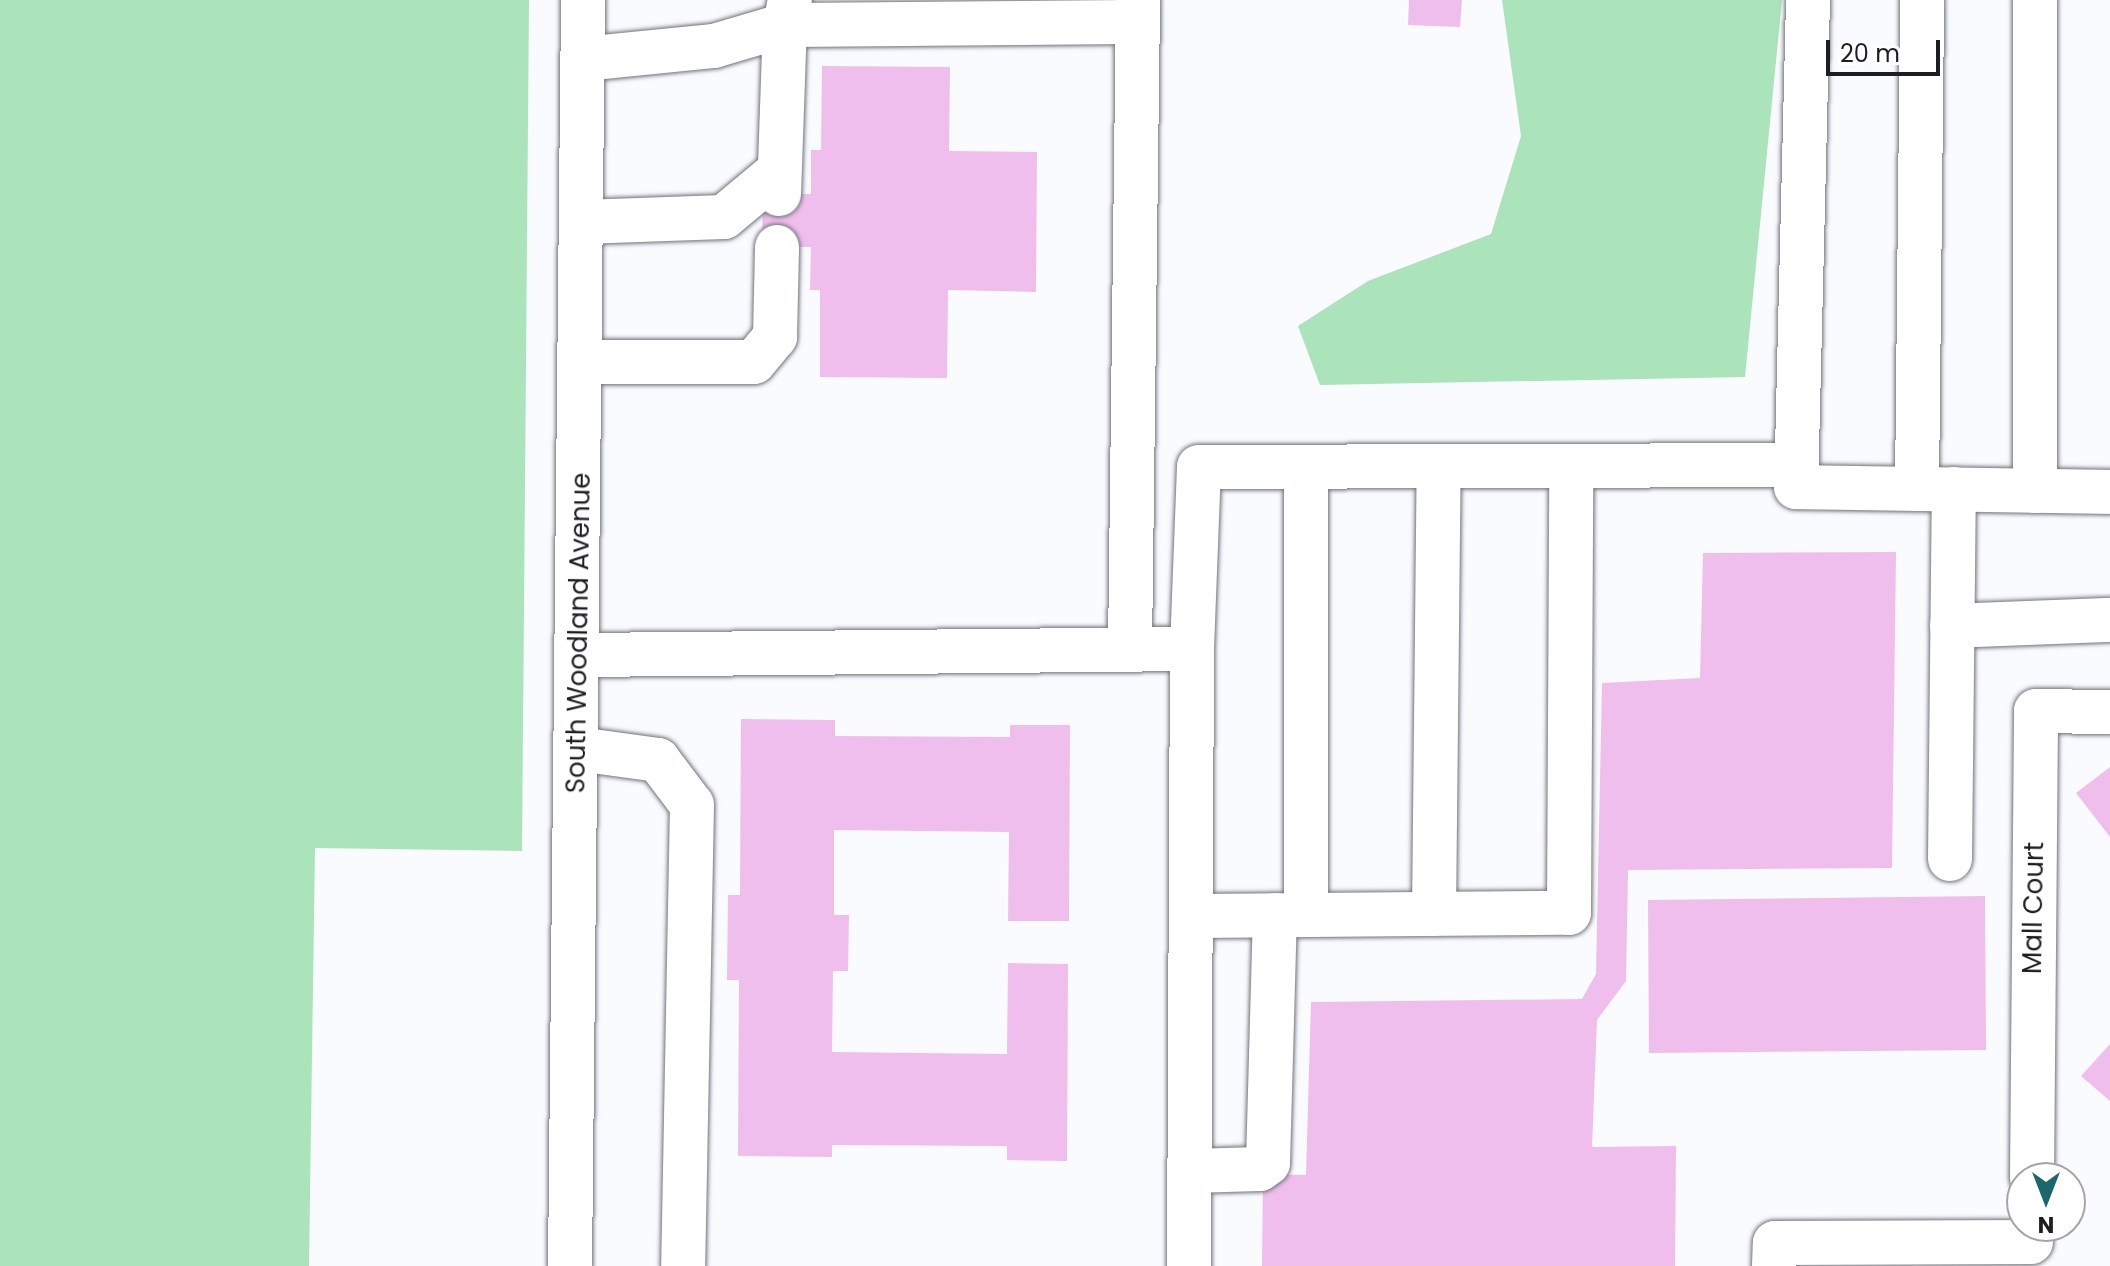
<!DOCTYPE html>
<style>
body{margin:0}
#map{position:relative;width:2110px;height:1266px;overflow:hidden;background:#f9fbff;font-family:Poppins,sans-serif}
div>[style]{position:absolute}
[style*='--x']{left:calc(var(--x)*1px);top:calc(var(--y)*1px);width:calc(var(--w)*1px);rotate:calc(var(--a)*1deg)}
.green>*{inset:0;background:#abe4bb}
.building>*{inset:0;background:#efbeed}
.roads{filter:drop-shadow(0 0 2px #71747a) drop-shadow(0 0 2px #71747a)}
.minor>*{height:44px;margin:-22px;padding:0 22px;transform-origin:22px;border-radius:22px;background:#fff}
span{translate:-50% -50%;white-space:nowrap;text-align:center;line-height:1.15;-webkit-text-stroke:8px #fff;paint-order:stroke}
.street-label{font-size:26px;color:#1d1e21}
.north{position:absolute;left:2006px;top:1162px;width:80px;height:80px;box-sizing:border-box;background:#fff;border:2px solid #a5a5a6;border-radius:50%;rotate:180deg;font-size:22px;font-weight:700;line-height:32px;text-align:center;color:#1d1e21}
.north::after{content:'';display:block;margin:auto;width:28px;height:36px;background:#1a676e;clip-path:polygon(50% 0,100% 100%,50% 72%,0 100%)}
.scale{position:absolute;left:1826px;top:40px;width:114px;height:36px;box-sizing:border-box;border:4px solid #1d1e21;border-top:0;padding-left:10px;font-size:24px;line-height:28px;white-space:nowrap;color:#1d1e21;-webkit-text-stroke:6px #fff;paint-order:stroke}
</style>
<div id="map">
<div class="green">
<div style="clip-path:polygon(0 0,529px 0,522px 851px,315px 848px,309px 1266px,0 1266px)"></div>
<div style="clip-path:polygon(1502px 0,1782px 0,1745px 377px,1320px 385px,1298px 326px,1368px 281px,1491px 234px,1521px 136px)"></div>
</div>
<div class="building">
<div style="clip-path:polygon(1409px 0,1462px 0,1460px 27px,1408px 25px)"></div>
<div style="clip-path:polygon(822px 66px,950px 67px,949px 151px,1037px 152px,1036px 292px,948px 290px,947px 378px,820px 377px,820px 290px,810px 290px,811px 247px,762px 247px,763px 194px,811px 194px,811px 150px,821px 150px)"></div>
<div style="clip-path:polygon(1896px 552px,1892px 868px,1628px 870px,1626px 981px,1597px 1020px,1592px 1147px,1676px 1146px,1675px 1266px,1262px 1266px,1263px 1174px,1306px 1175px,1311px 1002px,1582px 999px,1596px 974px,1602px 683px,1700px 678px,1703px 553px)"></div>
<div style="clip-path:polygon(741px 719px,835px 720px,835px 736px,1010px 737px,1010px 725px,1070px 725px,1069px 921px,1008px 921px,1009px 832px,834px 830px,834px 915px,849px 915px,848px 971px,833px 971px,832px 1052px,1007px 1054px,1008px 963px,1068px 964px,1067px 1161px,1007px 1160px,1007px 1146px,832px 1145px,832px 1157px,738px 1156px,739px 980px,727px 980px,728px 895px,740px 895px)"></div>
<div style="clip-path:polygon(2110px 767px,2110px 837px,2076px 793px)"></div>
<div style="clip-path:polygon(1985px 896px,1986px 1050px,1649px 1053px,1648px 900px)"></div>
<div style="clip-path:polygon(2110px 1044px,2110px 1101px,2081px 1076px)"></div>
</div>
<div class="roads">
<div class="minor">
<div style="--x:1808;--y:0;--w:487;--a:91.4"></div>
<div style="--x:1796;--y:487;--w:314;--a:0.9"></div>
<div style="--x:2035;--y:0;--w:491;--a:90"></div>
<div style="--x:583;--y:59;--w:132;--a:-5.7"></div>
<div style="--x:714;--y:46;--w:74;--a:-16.5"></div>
<div style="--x:785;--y:25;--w:25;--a:-79"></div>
<div style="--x:779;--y:194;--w:169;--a:-88"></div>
<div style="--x:785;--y:25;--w:352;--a:-0.5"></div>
<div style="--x:582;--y:222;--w:142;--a:-2"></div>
<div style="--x:724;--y:217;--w:72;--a:-39.9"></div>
<div style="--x:581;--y:362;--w:173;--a:0"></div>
<div style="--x:754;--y:362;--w:33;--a:-50"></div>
<div style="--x:775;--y:337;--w:90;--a:-88.7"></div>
<div style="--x:1306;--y:467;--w:448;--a:90"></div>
<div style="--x:1917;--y:489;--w:489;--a:-89.4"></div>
<div style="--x:1952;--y:626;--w:158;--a:-2.2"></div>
<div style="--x:1192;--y:649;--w:182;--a:-87.8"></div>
<div style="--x:1199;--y:467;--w:596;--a:-0.19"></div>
<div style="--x:1130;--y:650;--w:650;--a:-89.29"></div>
<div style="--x:580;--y:655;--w:612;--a:-0.56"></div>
<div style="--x:1192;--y:649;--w:617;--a:90.28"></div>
<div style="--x:578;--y:749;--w:81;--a:7.8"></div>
<div style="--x:658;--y:760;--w:56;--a:52.9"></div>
<div style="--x:692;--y:805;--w:461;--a:91.1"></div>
<div style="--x:1950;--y:859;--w:370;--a:-89.4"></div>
<div style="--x:1434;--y:914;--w:447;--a:-89.4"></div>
<div style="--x:1192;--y:916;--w:377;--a:-0.5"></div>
<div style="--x:1569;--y:913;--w:447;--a:-89.7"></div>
<div style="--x:1191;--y:1171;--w:69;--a:-1.7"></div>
<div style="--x:1260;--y:1169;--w:10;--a:-37"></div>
<div style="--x:1268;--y:1163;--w:248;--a:-88.4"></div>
<div style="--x:2032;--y:1178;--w:467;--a:-89.5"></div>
<div style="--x:2036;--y:711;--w:74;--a:0.8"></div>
<div style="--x:570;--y:1266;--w:1266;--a:-89.41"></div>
<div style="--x:1774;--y:1266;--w:23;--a:-88"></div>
<div style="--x:1775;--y:1243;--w:256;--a:-0.2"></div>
</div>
</div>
<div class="street-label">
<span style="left:579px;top:633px;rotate:-89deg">South Woodland Avenue</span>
<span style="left:2034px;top:908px;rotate:-89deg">Mall Court</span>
</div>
<div class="north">N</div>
<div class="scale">20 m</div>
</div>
